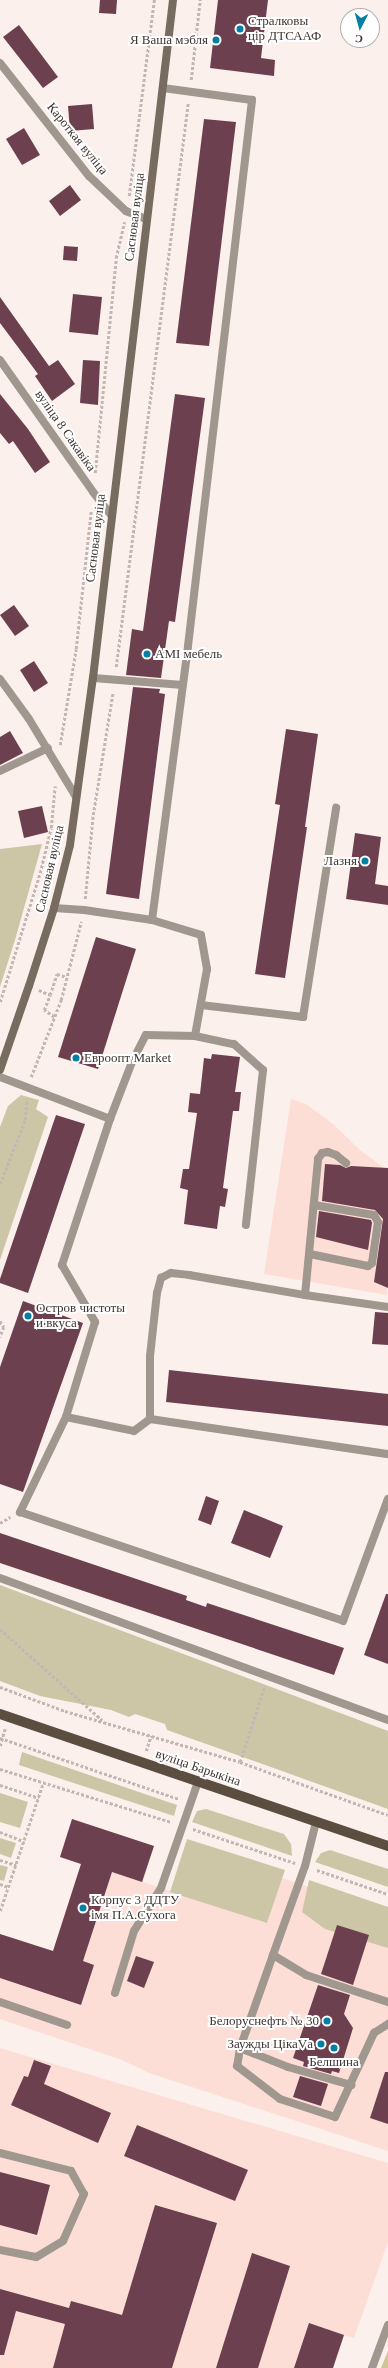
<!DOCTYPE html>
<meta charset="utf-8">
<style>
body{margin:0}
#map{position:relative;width:388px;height:2368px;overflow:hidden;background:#fcf0ed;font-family:"Times New Roman",serif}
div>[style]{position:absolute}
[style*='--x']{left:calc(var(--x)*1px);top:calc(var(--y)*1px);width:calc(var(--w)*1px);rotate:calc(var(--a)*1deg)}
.built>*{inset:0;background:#fcded7}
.green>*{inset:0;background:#ccc6a7}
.forest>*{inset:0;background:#cec494}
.building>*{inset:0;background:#6c404f}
.path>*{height:2.5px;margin-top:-1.25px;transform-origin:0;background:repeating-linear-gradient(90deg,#c3b7b4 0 3px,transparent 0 5px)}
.lane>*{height:8px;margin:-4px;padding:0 4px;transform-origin:4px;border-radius:4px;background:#a0978f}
.street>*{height:8px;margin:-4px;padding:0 4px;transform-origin:4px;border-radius:4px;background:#a0978f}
.secondary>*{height:8px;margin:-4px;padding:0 4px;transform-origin:4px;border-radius:4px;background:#786b60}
.primary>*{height:10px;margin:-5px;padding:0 5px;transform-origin:5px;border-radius:5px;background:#5b4d40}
.dots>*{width:11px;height:11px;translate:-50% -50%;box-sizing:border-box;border:2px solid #fff;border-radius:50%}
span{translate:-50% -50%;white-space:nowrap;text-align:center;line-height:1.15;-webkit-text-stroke:4px #fff;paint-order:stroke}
.poi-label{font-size:13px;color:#3f3331}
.left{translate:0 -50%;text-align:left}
.right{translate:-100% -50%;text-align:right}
.street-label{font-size:13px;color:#3f3331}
.north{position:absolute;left:340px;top:8px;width:40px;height:40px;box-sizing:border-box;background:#fff;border:1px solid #b2adad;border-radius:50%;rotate:186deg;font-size:11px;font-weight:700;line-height:16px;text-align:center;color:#3f3331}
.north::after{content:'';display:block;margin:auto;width:14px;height:18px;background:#027fa5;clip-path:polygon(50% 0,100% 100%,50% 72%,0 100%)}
</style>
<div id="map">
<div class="built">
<div style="clip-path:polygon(291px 1099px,306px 1104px,332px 1123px,360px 1150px,388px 1171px,387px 1295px,264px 1274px)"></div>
<div style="clip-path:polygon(72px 1819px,154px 1846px,143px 1882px,267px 1923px,282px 1878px,388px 1913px,388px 2151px,149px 2073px,122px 2060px,0 2019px,0 1934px,53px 1951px,81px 1864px,60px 1857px)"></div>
<div style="clip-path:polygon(0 2048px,388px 2163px,388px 2242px,354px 2338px,336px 2333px,326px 2368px,0 2368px)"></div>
</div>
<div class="green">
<div style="clip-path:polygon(42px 844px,15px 940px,0 987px,0 849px)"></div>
<div style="clip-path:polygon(21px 1095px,39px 1100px,36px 1109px,48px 1117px,0 1260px,0 1127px,8px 1106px)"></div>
<div style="clip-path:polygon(0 1585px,388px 1731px,388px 1809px,167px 1730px,165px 1724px,135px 1714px,129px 1717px,111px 1710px,40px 1696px,0 1681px)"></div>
<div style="clip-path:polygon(22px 1752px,177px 1805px,174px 1816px,19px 1765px)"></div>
<div style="clip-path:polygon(0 1793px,28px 1802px,20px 1828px,0 1822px)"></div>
<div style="clip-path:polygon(206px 1809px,284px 1834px,291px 1844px,292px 1856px,192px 1822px,197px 1811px)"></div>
<div style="clip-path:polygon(0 1838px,16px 1843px,11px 1858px,0 1854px)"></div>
<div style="clip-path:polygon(187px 1839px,285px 1870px,267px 1923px,170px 1892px)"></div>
<div style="clip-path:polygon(330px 1850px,388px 1869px,388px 1887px,315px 1862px,321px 1853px)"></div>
<div style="clip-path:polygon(0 1865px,8px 1867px,4px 1881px,0 1880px)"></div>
<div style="clip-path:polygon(309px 1880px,388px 1907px,388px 1948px,325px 1929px,302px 1912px)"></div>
</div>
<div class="forest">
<div style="clip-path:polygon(388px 2351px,388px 2368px,381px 2368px)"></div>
</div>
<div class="building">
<div style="clip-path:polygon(100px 0,117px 0,116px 14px,99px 13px)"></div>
<div style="clip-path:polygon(218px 0,268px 0,261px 58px,275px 60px,274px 76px,210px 68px)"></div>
<div style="clip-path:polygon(19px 25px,58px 77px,43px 88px,3px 37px)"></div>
<div style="clip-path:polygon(92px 104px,94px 129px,70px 131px,68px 106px)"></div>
<div style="clip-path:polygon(204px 119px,236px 122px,209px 346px,176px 343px)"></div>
<div style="clip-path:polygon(24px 128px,40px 155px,22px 165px,6px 139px)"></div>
<div style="clip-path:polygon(70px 185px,81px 200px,60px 216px,49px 201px)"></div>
<div style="clip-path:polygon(64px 246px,78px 247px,77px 261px,63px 260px)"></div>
<div style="clip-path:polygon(73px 294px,102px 297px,98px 335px,69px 332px)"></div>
<div style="clip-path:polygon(0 297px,49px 366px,58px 360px,75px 384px,52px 401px,35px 376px,38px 374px,0 323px)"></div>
<div style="clip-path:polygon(83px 360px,100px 361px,98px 405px,80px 403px)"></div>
<div style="clip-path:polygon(0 394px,28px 429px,50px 462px,35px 473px,13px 441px,9px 444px,0 433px)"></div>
<div style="clip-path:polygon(175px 394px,205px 398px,175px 622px,169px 621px,161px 678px,126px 675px,132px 629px,143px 631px)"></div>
<div style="clip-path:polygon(14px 605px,29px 626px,15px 636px,0 615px)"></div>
<div style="clip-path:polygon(34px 661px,48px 683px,34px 692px,20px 670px)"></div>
<div style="clip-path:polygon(133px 687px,160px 689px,159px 693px,165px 694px,139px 899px,106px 894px)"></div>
<div style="clip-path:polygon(286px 729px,318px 734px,305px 827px,307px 827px,285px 978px,255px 974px,280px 805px,275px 804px)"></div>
<div style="clip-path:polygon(10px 731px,23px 753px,0 765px,0 737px)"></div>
<div style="clip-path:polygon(42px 806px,48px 832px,24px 838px,18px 811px)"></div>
<div style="clip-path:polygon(355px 833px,381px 837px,375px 884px,388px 886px,388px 905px,346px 899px)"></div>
<div style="clip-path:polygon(96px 937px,136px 949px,98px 1069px,58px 1057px)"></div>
<div style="clip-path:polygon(212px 1054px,240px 1057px,235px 1092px,241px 1092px,239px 1111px,233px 1111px,223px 1188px,228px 1189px,225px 1207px,220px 1206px,217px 1229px,184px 1224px,188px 1190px,180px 1188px,183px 1169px,189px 1169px,197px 1113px,188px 1112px,190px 1093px,200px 1094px,204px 1058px,211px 1059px)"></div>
<div style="clip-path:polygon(56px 1115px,85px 1124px,28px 1293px,0 1283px,0 1279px)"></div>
<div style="clip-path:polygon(325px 1164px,340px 1165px,346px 1168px,351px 1166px,388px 1168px,388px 1288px,374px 1282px,383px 1219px,375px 1210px,322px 1201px)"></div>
<div style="clip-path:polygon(319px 1211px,371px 1220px,372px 1223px,368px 1250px,316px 1237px)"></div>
<div style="clip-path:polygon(23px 1301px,83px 1323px,23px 1492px,0 1484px,0 1367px)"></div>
<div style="clip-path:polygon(375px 1312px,388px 1313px,388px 1345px,372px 1344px)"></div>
<div style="clip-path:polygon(169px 1370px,388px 1394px,388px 1426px,166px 1402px)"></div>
<div style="clip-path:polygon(206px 1496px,219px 1501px,211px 1525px,198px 1520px)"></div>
<div style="clip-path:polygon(244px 1510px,283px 1526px,270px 1558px,231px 1543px)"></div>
<div style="clip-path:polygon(0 1533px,187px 1596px,186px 1600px,206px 1607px,207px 1603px,344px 1648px,334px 1675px,0 1563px)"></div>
<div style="clip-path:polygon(386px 1594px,388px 1594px,388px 1664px,364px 1655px)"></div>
<div style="clip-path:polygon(72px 1819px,154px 1846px,142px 1882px,112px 1872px,83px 1961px,94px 1965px,81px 2005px,0 1978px,0 1934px,53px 1951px,81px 1864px,60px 1857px)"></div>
<div style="clip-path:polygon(337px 1925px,369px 1935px,353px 1985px,321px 1974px)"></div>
<div style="clip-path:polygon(136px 1956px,154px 1962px,144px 1988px,127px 1981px)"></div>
<div style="clip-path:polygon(318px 1985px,350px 1995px,344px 2014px,353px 2028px,339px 2073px,332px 2071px,331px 2074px,303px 2066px,304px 2062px,293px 2058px)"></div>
<div style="clip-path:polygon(34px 2060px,51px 2066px,44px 2084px,111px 2113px,98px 2143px,11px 2105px,24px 2076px,28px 2077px)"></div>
<div style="clip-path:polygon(385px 2072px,388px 2072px,388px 2124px,370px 2118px)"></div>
<div style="clip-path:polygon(300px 2076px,328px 2084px,321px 2106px,293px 2097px)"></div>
<div style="clip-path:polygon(137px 2125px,248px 2170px,235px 2201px,124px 2156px)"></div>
<div style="clip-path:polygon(0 2172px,50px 2185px,37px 2235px,0 2225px)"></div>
<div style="clip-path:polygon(155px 2205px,217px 2223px,172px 2368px,53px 2368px,65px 2324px,16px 2311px,4px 2355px,0 2355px,0 2289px,69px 2308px,71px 2301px,122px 2315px)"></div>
<div style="clip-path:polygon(252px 2253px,290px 2266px,258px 2368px,216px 2368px)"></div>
<div style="clip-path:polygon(309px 2323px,344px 2335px,333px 2368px,294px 2368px)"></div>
</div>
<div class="path">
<div style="--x:191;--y:80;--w:81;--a:-83.6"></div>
<div style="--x:129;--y:196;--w:198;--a:-82.7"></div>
<div style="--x:95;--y:473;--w:216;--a:-84.4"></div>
<div style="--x:116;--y:258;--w:37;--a:-77"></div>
<div style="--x:116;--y:667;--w:569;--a:-82.72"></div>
<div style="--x:60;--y:745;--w:97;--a:-80.5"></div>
<div style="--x:76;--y:649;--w:140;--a:-83.8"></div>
<div style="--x:85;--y:899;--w:84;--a:-84.6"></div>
<div style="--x:93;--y:815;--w:125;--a:-80.8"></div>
<div style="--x:39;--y:990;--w:12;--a:24"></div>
<div style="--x:0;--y:1002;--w:135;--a:-72.8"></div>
<div style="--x:40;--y:873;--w:46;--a:-76.3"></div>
<div style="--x:51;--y:828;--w:42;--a:-84.6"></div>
<div style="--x:54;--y:1017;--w:12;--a:-145"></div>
<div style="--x:44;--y:1010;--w:16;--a:-68"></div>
<div style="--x:50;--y:995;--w:22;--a:-72"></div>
<div style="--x:57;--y:974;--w:10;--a:17"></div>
<div style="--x:31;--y:1077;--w:83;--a:-68.7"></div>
<div style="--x:61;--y:1000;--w:81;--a:-75.6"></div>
<div style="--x:0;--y:1184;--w:69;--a:-68.7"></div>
<div style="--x:25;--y:1120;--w:21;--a:-85"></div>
<div style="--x:0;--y:1321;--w:7;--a:56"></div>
<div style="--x:4;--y:1327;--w:11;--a:112"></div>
<div style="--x:0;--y:1523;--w:12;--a:-31"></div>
<div style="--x:0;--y:1629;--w:137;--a:41.7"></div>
<div style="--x:0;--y:1687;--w:69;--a:20.3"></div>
<div style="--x:65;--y:1711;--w:182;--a:16.2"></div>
<div style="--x:240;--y:1762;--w:157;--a:19.7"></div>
<div style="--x:0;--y:1738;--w:189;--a:18.8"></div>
<div style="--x:0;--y:1746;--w:18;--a:-74"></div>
<div style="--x:146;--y:1751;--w:16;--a:-72"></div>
<div style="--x:240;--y:1762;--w:78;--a:-72"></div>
<div style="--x:0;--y:1769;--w:179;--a:17.2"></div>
<div style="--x:0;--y:1785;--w:41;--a:18.4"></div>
<div style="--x:193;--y:1829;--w:108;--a:18.4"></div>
<div style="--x:0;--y:1832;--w:26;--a:21"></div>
<div style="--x:0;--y:1860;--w:17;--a:17"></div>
<div style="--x:317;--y:1870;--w:75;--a:18.7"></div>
<div style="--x:0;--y:1884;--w:9;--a:21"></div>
<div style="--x:0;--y:1911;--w:135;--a:-71.4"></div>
</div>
<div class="lane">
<div style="--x:93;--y:678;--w:90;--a:4.4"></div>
<div style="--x:0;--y:771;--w:53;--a:-25.6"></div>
<div style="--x:54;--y:908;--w:30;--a:4"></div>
<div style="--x:84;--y:910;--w:69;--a:8.4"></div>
<div style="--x:152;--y:920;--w:51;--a:17"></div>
<div style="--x:201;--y:935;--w:35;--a:80"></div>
<div style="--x:207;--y:969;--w:68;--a:100.2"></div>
<div style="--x:152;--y:920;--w:276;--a:-82.5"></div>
<div style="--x:188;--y:646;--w:550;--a:-83.31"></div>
<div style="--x:252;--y:100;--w:90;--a:-172.3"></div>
<div style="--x:201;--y:1005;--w:103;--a:6.7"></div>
<div style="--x:303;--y:1017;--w:212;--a:-81"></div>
<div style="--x:0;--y:1077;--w:118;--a:20.9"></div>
<div style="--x:110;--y:1119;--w:61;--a:-68.9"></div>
<div style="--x:132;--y:1062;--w:30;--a:-63"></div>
<div style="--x:146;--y:1035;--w:49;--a:1.2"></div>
<div style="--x:195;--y:1036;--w:40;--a:12"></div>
<div style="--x:234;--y:1044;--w:39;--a:42"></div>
<div style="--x:263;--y:1070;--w:156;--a:96.3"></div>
<div style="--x:110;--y:1119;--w:154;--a:108.2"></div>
<div style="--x:62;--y:1265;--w:66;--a:59.9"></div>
<div style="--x:95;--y:1322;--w:99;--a:107"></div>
<div style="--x:66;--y:1417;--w:106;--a:115.8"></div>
<div style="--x:20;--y:1512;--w:341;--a:18.6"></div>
<div style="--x:343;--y:1621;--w:130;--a:-69.8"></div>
<div style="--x:310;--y:1254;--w:59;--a:11.7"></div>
<div style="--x:368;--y:1266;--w:5;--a:-37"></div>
<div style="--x:372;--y:1263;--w:41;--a:-81.7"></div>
<div style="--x:378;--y:1222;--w:8;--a:-120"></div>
<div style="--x:374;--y:1215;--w:61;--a:-170.5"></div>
<div style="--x:305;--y:1295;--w:84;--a:8.2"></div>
<div style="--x:66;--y:1417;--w:69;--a:11.6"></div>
<div style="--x:134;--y:1431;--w:20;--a:-37"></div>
<div style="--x:150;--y:1419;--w:241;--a:8.4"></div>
<div style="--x:150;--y:1419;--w:63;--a:-90"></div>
<div style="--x:150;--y:1356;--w:63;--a:-83.7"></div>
<div style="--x:157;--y:1293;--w:16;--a:-75"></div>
<div style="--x:161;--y:1278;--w:11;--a:-27"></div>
<div style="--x:171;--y:1273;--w:18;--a:6"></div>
<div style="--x:189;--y:1275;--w:118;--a:9.8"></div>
<div style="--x:305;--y:1295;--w:137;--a:-84.5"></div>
<div style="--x:318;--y:1159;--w:7;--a:-56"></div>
<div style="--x:322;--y:1153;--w:6;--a:-9"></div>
<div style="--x:328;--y:1152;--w:9;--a:21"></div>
<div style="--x:336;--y:1155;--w:13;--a:39"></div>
<div style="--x:0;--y:1578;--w:413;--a:20.1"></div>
<div style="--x:316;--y:1822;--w:45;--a:104"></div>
<div style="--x:305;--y:1866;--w:95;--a:109.8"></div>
<div style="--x:273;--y:1955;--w:39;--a:31"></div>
<div style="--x:306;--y:1975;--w:86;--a:18.2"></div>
<div style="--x:273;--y:1955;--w:99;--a:109.5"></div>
<div style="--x:240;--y:2048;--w:18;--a:99"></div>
<div style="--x:237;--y:2066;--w:54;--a:37.5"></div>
<div style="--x:280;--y:2099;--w:58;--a:18.1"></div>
<div style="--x:335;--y:2117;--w:93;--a:-65.1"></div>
<div style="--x:374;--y:2033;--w:17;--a:-33"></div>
<div style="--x:115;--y:1993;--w:65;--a:-73"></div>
<div style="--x:134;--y:1931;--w:51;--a:-57.9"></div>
<div style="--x:161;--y:1888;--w:112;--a:-70.8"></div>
<div style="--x:0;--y:2002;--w:71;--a:18.9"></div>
<div style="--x:240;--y:2048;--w:52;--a:21.6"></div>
<div style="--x:288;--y:2067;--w:66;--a:15.9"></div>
<div style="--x:0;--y:2153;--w:73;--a:14.2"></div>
<div style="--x:71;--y:2171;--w:26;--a:61"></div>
<div style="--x:84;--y:2194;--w:51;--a:114.1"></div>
<div style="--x:63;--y:2241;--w:31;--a:149"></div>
<div style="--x:36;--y:2257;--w:37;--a:-169"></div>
</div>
<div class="street">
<div style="--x:0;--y:63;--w:144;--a:51.8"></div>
<div style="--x:89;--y:176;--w:51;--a:43.4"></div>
<div style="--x:126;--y:211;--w:22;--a:22"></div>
<div style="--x:0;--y:360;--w:161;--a:54.8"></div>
<div style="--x:93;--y:492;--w:29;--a:52"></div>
<div style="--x:0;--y:679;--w:49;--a:54.1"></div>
<div style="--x:29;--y:719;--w:91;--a:58.9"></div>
<div style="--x:372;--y:2368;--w:46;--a:-69.6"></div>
</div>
<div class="secondary">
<div style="--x:0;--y:1070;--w:89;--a:-71"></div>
<div style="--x:29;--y:986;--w:82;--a:-72.2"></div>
<div style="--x:54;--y:908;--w:65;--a:-75.7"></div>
<div style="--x:70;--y:845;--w:169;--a:-82.2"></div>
<div style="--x:93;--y:678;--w:683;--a:-83.27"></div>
</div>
<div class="primary">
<div style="--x:0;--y:1714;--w:410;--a:18.8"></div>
</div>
<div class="dots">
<div style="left:240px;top:29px;background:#027fa5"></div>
<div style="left:216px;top:40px;background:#027fa5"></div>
<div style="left:147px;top:654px;background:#027fa5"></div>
<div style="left:365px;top:861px;background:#027fa5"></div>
<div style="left:76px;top:1058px;background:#027fa5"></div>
<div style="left:28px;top:1316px;background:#027fa5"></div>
<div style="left:83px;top:1908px;background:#027fa5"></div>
<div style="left:327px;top:2021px;background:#027fa5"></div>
<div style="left:321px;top:2044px;background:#027fa5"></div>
<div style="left:334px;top:2048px;background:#027fa5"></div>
</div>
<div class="poi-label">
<span class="left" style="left:248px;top:29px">Стралковы<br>цір ДТСААФ</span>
<span class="right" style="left:208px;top:40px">Я Ваша мэбля</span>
<span class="left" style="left:155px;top:654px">AMI мебель</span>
<span class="right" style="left:357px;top:861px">Лазня</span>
<span class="left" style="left:84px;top:1058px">Евроопт Market</span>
<span class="left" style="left:36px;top:1316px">Остров чистоты<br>и вкуса</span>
<span class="left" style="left:91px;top:1908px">Корпус 3 ДДТУ<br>імя П.А.Сухога</span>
<span class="right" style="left:319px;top:2021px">Белоруснефть № 30</span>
<span class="right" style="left:313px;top:2044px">Заужды ЦікаVа</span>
<span style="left:334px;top:2062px">Белшина</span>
</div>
<div class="street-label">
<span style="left:77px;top:139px;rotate:51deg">Кароткая вуліца</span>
<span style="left:135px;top:217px;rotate:-83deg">Сасновая вуліца</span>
<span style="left:65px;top:431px;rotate:55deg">вуліца 8 Сакавіка</span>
<span style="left:96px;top:538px;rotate:-83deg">Сасновая вуліца</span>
<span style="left:50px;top:869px;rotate:-77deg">Сасновая вуліца</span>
<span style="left:198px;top:1768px;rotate:19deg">вуліца Барыкіна</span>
</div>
<div class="north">С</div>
</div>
